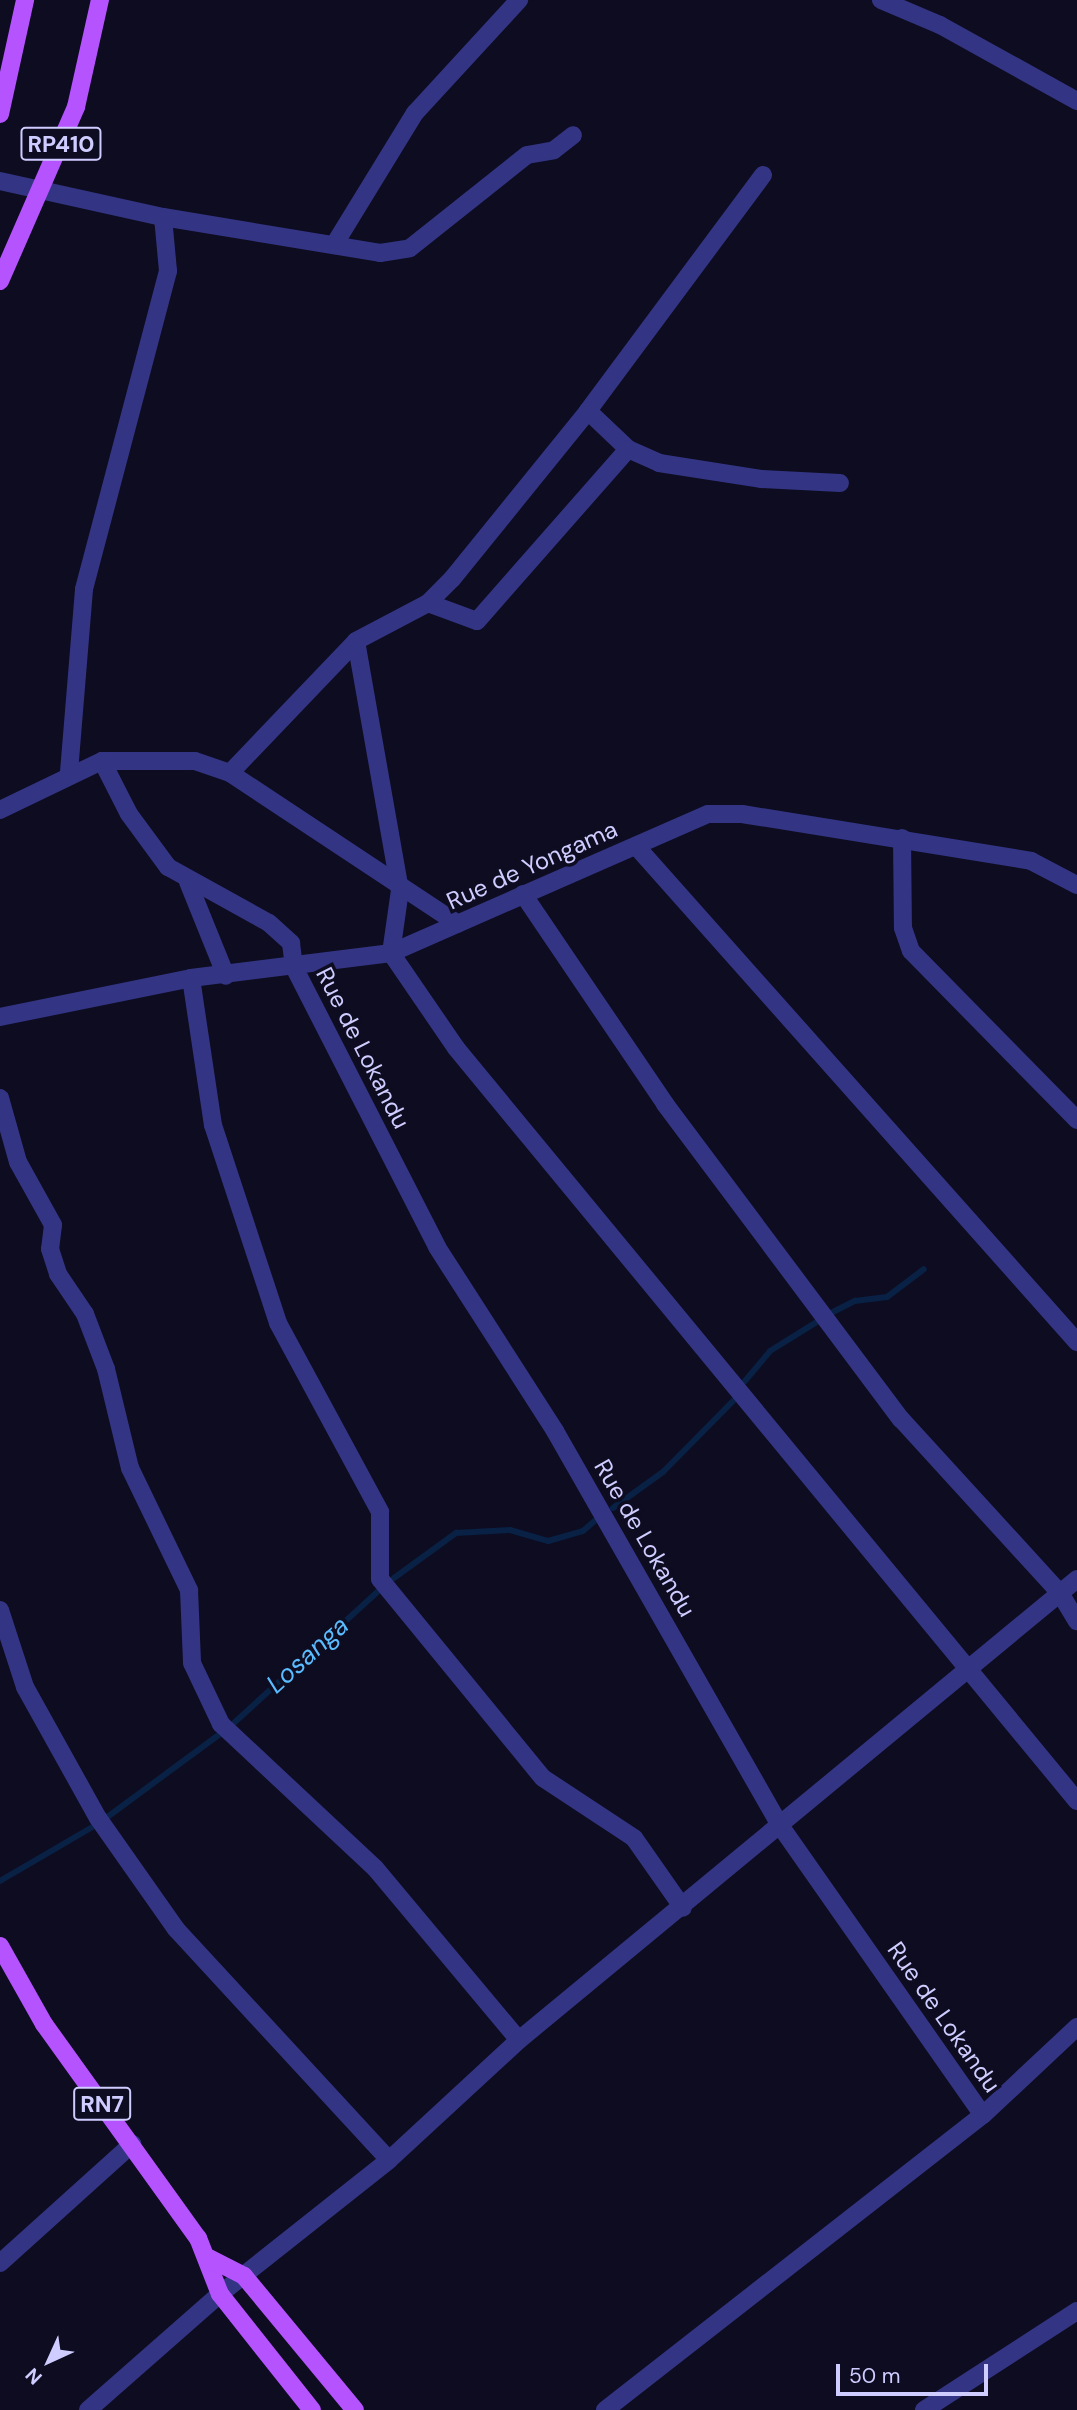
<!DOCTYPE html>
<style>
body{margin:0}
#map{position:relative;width:1077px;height:2410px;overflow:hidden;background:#0e0c21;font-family:"DM Sans",sans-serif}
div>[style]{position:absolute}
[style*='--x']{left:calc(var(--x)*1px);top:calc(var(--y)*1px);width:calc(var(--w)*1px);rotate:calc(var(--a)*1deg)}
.stream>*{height:6px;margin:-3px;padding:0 3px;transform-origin:3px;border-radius:3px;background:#082144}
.minor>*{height:18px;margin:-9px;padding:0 9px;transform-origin:9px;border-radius:9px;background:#333584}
.primary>*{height:18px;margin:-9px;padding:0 9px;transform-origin:9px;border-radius:9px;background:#b553ff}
span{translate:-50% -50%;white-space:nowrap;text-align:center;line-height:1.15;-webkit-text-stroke:7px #0e0c21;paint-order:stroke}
.shield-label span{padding:2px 5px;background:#0e0c21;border:2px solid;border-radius:5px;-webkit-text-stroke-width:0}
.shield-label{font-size:23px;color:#cfccff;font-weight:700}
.street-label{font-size:24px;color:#cfccff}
.water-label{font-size:26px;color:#5abcff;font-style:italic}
.north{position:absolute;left:14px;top:2326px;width:70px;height:70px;-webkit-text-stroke:5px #0e0c21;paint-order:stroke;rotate:225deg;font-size:19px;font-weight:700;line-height:28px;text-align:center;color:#cfccff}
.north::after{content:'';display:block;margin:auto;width:24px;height:32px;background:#cfccff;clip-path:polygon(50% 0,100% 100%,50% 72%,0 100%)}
.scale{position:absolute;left:836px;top:2364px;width:152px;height:32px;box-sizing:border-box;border:4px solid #cfccff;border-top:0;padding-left:9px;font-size:21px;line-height:24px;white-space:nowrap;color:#cfccff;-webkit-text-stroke:5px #0e0c21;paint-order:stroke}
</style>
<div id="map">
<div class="stream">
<div style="--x:831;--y:1313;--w:27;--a:-27"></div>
<div style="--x:855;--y:1301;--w:32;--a:-7"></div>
<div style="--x:887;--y:1297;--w:46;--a:-37.1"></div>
<div style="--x:745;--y:1381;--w:39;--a:-50"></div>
<div style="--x:770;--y:1351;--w:59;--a:-31.8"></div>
<div style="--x:613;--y:1508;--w:62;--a:-35.8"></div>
<div style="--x:663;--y:1472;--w:105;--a:-45.4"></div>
<div style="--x:394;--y:1578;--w:77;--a:-36"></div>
<div style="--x:456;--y:1533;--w:54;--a:-3.2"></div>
<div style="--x:510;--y:1530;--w:40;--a:16"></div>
<div style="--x:548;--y:1541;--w:36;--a:-16"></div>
<div style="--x:583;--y:1531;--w:23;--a:-41"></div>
<div style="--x:235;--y:1722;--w:199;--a:-42.4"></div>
<div style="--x:106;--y:1818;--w:142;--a:-36.4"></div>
<div style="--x:0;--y:1881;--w:111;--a:-30.3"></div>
</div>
<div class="minor">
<div style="--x:881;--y:0;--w:64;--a:23"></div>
<div style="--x:940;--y:25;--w:157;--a:29"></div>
<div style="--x:763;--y:175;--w:294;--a:126.6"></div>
<div style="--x:588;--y:411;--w:55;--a:43.5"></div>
<div style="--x:628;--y:449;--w:34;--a:24"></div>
<div style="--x:659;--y:463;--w:103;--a:8.9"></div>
<div style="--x:761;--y:479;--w:79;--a:2.9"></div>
<div style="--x:0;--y:181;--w:167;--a:12.5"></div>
<div style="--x:163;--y:217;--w:220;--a:9.4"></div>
<div style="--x:380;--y:253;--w:30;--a:-9"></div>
<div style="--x:410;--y:248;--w:149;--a:-38.5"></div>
<div style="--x:527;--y:155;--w:27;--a:-10"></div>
<div style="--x:554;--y:150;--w:24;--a:-38"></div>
<div style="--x:334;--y:245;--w:155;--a:-58.5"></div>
<div style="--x:415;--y:113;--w:154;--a:-47.4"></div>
<div style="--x:428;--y:603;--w:52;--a:20.2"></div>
<div style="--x:477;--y:621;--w:229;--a:-48.7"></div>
<div style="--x:356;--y:641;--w:253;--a:80"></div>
<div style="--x:400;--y:890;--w:64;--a:98.1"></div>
<div style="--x:391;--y:953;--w:115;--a:55.6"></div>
<div style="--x:456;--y:1048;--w:976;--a:50.49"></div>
<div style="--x:102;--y:761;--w:59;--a:63"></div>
<div style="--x:129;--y:814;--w:66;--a:53.7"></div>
<div style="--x:168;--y:867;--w:115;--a:29"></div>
<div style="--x:269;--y:923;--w:30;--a:42"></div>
<div style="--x:291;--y:943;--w:24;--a:83"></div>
<div style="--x:294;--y:967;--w:314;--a:62.9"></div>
<div style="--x:437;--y:1247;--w:219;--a:57.3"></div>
<div style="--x:555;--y:1431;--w:452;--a:60.3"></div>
<div style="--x:779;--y:1824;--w:355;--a:55"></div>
<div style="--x:69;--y:772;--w:184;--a:-85.3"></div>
<div style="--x:84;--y:589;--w:329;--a:-75.2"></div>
<div style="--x:168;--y:271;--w:54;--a:-95.3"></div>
<div style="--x:230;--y:773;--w:182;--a:-46.3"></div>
<div style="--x:356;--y:641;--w:81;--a:-27.8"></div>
<div style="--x:428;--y:603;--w:34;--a:-45"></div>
<div style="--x:452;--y:579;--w:216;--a:-51"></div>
<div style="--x:0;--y:810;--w:113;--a:-25.7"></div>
<div style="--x:102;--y:761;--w:93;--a:0"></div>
<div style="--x:195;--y:761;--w:37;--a:19"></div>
<div style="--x:230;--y:773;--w:273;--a:33.5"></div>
<div style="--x:902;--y:838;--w:90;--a:89.4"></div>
<div style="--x:903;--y:928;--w:24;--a:71"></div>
<div style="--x:911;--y:951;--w:237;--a:45.5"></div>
<div style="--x:636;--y:846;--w:664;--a:48.36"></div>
<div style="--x:188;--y:882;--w:101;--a:68"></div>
<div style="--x:523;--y:894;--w:254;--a:55.9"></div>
<div style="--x:665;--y:1104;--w:394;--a:53.2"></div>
<div style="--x:901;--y:1419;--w:236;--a:47.6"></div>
<div style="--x:1060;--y:1593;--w:33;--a:59"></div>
<div style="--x:191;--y:978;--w:149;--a:81.5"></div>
<div style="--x:213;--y:1125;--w:208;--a:71.8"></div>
<div style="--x:278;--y:1323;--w:215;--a:61.6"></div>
<div style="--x:380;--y:1512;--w:67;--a:90"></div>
<div style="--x:380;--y:1579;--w:257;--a:50.7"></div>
<div style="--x:543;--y:1778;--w:109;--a:33.4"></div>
<div style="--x:634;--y:1838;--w:85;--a:55"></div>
<div style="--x:0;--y:1017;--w:195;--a:-11.5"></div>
<div style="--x:191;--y:978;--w:202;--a:-7.1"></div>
<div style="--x:391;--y:953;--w:346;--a:-23.7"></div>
<div style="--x:708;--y:814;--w:34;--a:0"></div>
<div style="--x:742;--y:814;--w:293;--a:9.2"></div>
<div style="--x:1031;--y:861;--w:52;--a:27.6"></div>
<div style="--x:0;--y:1098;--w:66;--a:74.3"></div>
<div style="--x:18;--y:1162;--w:72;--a:60.9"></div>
<div style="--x:53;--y:1225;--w:24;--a:97"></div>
<div style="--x:50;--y:1249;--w:26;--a:72"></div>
<div style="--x:58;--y:1274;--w:48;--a:56"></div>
<div style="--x:85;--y:1314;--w:59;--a:69.1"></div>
<div style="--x:106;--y:1369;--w:102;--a:76.4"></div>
<div style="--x:130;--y:1468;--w:136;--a:64.2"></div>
<div style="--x:189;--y:1590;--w:73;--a:87.6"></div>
<div style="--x:192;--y:1663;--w:68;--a:64.6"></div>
<div style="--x:221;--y:1724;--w:211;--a:43.1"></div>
<div style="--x:375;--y:1868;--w:224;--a:50.1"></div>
<div style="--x:0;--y:1610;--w:81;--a:72"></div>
<div style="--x:25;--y:1687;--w:150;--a:60.9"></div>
<div style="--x:98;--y:1818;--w:136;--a:54.9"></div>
<div style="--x:176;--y:1929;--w:314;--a:47.3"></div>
<div style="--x:0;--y:2263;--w:178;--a:-42"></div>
<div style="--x:88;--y:2410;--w:176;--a:-41.3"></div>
<div style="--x:220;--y:2294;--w:216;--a:-38.4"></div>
<div style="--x:389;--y:2160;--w:177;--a:-42.7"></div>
<div style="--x:519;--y:2040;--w:724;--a:-39.56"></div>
<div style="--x:605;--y:2410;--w:479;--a:-38"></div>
<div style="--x:983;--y:2115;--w:129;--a:-43.1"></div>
<div style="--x:924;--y:2410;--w:182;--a:-32.9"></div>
</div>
<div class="primary">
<div style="--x:0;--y:114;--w:117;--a:-77.6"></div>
<div style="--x:0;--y:281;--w:190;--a:-66.4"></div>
<div style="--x:76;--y:107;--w:110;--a:-77.4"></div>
<div style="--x:0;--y:1946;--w:90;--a:60.6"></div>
<div style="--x:44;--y:2024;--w:264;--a:54.3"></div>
<div style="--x:198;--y:2238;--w:60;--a:68.6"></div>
<div style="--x:220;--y:2294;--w:148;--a:51.6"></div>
<div style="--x:209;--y:2258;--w:39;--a:27"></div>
<div style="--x:244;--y:2276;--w:174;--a:50.4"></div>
</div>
<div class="shield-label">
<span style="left:61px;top:144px">RP410</span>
<span style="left:102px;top:2104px">RN7</span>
</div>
<div class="street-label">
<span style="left:532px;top:865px;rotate:-24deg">Rue de Yongama</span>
<span style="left:363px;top:1048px;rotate:63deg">Rue de Lokandu</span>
<span style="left:645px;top:1538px;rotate:60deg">Rue de Lokandu</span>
<span style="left:944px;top:2017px;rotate:55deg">Rue de Lokandu</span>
</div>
<div class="water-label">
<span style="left:308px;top:1655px;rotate:-42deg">Losanga</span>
</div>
<div class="north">N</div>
<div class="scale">50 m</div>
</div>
